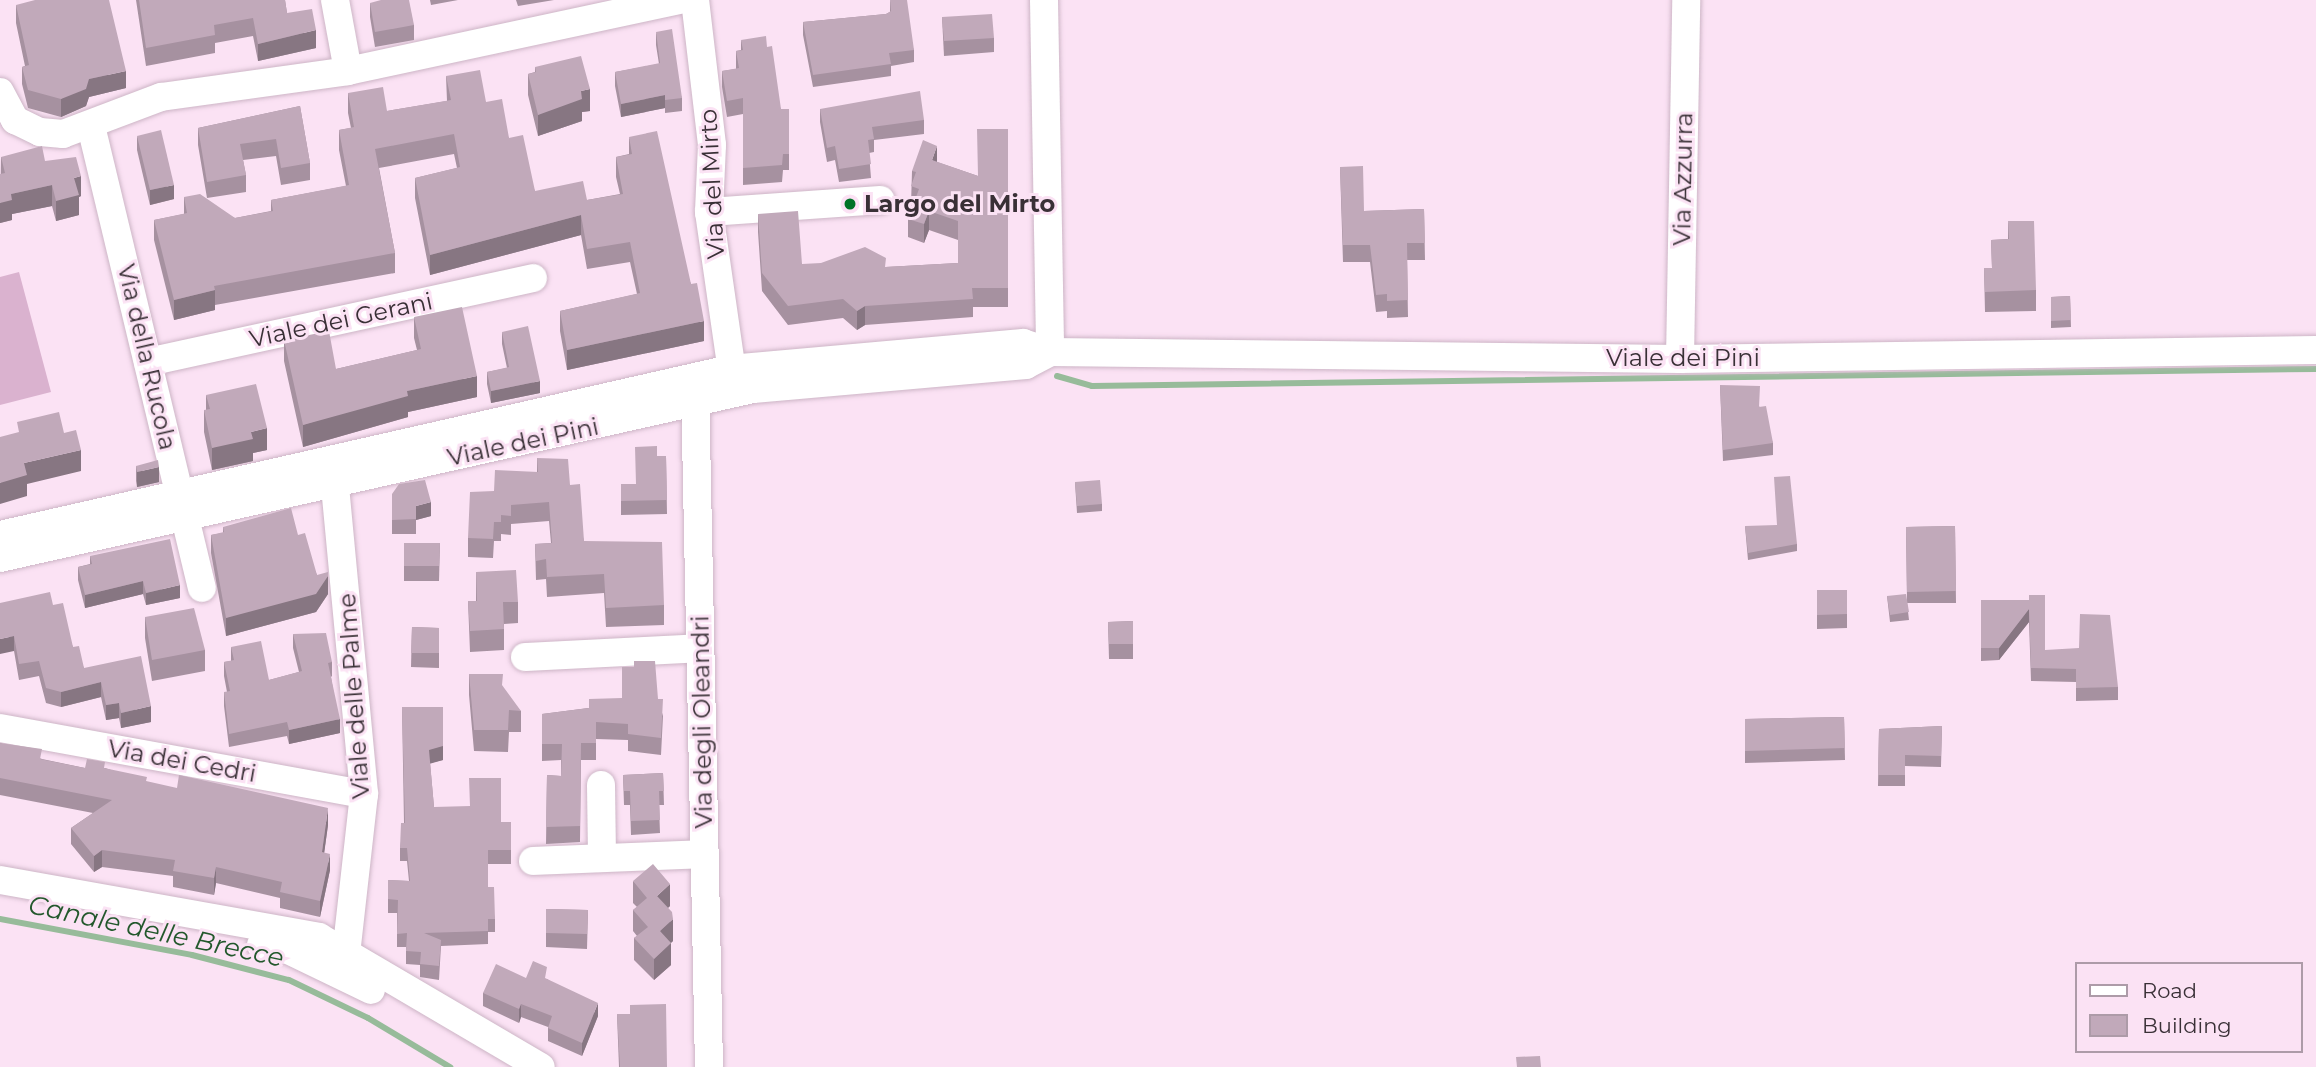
<!DOCTYPE html>
<style>
body{margin:0}
#map{position:relative;width:2316px;height:1067px;overflow:hidden;background:#fbe2f4;font-family:Montserrat,sans-serif}
div>[style]{position:absolute}
[style*='--x']{left:calc(var(--x)*1px);top:calc(var(--y)*1px);width:calc(var(--w)*1px);rotate:calc(var(--a)*1deg)}
.green>*{inset:0;background:#dab2cf}
.stream>*{height:6px;margin:-3px;padding:0 3px;transform-origin:3px;border-radius:3px;background:#97bb9a}
.roads{filter:drop-shadow(0 0 2px #cdb5c6) drop-shadow(0 0 2px #cdb5c6)}
.minor>*{height:28px;margin:-14px;padding:0 14px;transform-origin:14px;border-radius:14px;background:#fff}
.wall>*{inset:0;background:#a691a0}
.shaded-wall>*{inset:0;background:#877682}
.building>*{inset:0;background:#c1a9ba}
.dots>*{width:19px;height:19px;translate:-50% -50%;box-sizing:border-box;border:4px solid #fbe2f4;border-radius:50%}
span{translate:-50% -50%;white-space:nowrap;text-align:center;line-height:1.15;-webkit-text-stroke:6px #fbe2f4;paint-order:stroke}
.street-label{font-size:24px;color:#393036}
.poi-label{font-size:24px;color:#393036;font-weight:700}
.left{translate:0 -50%;text-align:left}
.water-label{font-size:26px;color:#23582c;font-style:italic}
.legend{position:absolute;left:2075px;top:962px;width:228px;height:91px;box-sizing:border-box;background:#fbe2f4;border:2px solid #ad9ba8;margin:0;padding:9px 12px;list-style:none;font-size:21px;color:#393036}
.legend li{display:flex;align-items:center;gap:14px;height:35px}
.legend b{width:35px;border:2px solid #ad9ba8}
</style>
<div id="map">
<div class="green">
<div style="clip-path:polygon(19px 272px,51px 392px,0 405px,0 277px)"></div>
</div>
<div class="stream">
<div style="--x:1057;--y:376;--w:36;--a:16"></div>
<div style="--x:1092;--y:386;--w:1224;--a:-0.8"></div>
<div style="--x:0;--y:919;--w:195;--a:10.6"></div>
<div style="--x:192;--y:955;--w:100;--a:14.5"></div>
<div style="--x:289;--y:980;--w:88;--a:25.7"></div>
<div style="--x:368;--y:1018;--w:96;--a:30.9"></div>
</div>
<div class="roads">
<div class="minor">
<div style="--x:335;--y:0;--w:72;--a:79.6"></div>
<div style="--x:695;--y:0;--w:146;--a:83.3"></div>
<div style="--x:712;--y:145;--w:67;--a:92.6"></div>
<div style="--x:709;--y:212;--w:176;--a:81.8"></div>
<div style="--x:1044;--y:0;--w:352;--a:89"></div>
<div style="--x:0;--y:92;--w:32;--a:62"></div>
<div style="--x:15;--y:120;--w:28;--a:26"></div>
<div style="--x:40;--y:132;--w:23;--a:5"></div>
<div style="--x:63;--y:134;--w:105;--a:-20.7"></div>
<div style="--x:161;--y:97;--w:189;--a:-7.9"></div>
<div style="--x:348;--y:71;--w:339;--a:-12.1"></div>
<div style="--x:91;--y:126;--w:475;--a:76.5"></div>
<div style="--x:709;--y:212;--w:172;--a:-4"></div>
<div style="--x:1680;--y:359;--w:359;--a:-89"></div>
<div style="--x:148;--y:362;--w:394;--a:-12.3"></div>
<div style="--x:695;--y:387;--w:680;--a:88.82"></div>
<div style="--x:333;--y:465;--w:330;--a:84.6"></div>
<div style="--x:364;--y:794;--w:178;--a:96.4"></div>
<div style="--x:0;--y:535;--w:749;--a:-12.81"></div>
<div style="--x:730;--y:369;--w:294;--a:-5.1"></div>
<div style="--x:1023;--y:343;--w:28;--a:18"></div>
<div style="--x:1050;--y:352;--w:630;--a:0.64"></div>
<div style="--x:1680;--y:359;--w:636;--a:-0.81"></div>
<div style="--x:0;--y:558;--w:772;--a:-12.65"></div>
<div style="--x:753;--y:389;--w:274;--a:-5"></div>
<div style="--x:1026;--y:365;--w:27;--a:-28"></div>
<div style="--x:525;--y:657;--w:175;--a:-2.9"></div>
<div style="--x:0;--y:728;--w:370;--a:10.3"></div>
<div style="--x:601;--y:785;--w:73;--a:89.2"></div>
<div style="--x:533;--y:861;--w:172;--a:-2.3"></div>
<div style="--x:0;--y:880;--w:324;--a:10.1"></div>
<div style="--x:319;--y:937;--w:257;--a:30.4"></div>
<div style="--x:261;--y:945;--w:27;--a:10"></div>
<div style="--x:288;--y:950;--w:92;--a:25.7"></div>
</div>
</div>
<div class="wall">
<div style="clip-path:polygon(136px 0,285px 0,287px 13px,316px 48px,258px 61px,253px 36px,215px 43px,215px 53px,146px 66px)"></div>
<div style="clip-path:polygon(430px 0,458px 0,431px 5px)"></div>
<div style="clip-path:polygon(516px 0,554px 0,518px 6px)"></div>
<div style="clip-path:polygon(890px 0,914px 50px,914px 62px,891px 66px,891px 76px,813px 87px,803px 35px,803px 22px,886px 14px,890px 12px)"></div>
<div style="clip-path:polygon(370px 3px,414px 25px,414px 40px,375px 47px,370px 17px)"></div>
<div style="clip-path:polygon(16px 5px,126px 88px,89px 97px,86px 106px,61px 117px,28px 108px,22px 84px,22px 67px,25px 66px,16px 23px)"></div>
<div style="clip-path:polygon(942px 17px,994px 38px,994px 52px,944px 56px)"></div>
<div style="clip-path:polygon(656px 32px,682px 98px,682px 111px,665px 113px,665px 108px,621px 117px,615px 86px,615px 72px,659px 64px,656px 45px)"></div>
<div style="clip-path:polygon(741px 40px,781px 109px,789px 109px,789px 170px,783px 170px,782px 182px,743px 185px,743px 114px,727px 117px,722px 87px,722px 71px,736px 69px,736px 51px,741px 50px)"></div>
<div style="clip-path:polygon(535px 67px,590px 111px,582px 112px,582px 121px,538px 136px,528px 95px,528px 74px,535px 72px)"></div>
<div style="clip-path:polygon(446px 76px,486px 102px,509px 138px,535px 191px,587px 200px,620px 194px,616px 177px,616px 157px,629px 154px,629px 137px,691px 284px,704px 341px,567px 370px,560px 331px,560px 311px,637px 294px,630px 262px,587px 269px,581px 235px,430px 275px,415px 198px,415px 178px,457px 168px,454px 154px,379px 168px,395px 253px,395px 273px,215px 305px,215px 310px,174px 320px,154px 240px,154px 220px,184px 214px,184px 197px,235px 218px,271px 211px,271px 200px,346px 186px,339px 150px,339px 130px,351px 128px,348px 113px,348px 93px,387px 111px,447px 101px)"></div>
<div style="clip-path:polygon(300px 106px,310px 163px,310px 180px,281px 185px,276px 156px,243px 160px,246px 175px,246px 192px,207px 198px,198px 145px,198px 128px)"></div>
<div style="clip-path:polygon(820px 109px,924px 120px,924px 134px,874px 140px,874px 152px,869px 153px,871px 178px,839px 182px,835px 160px,827px 162px,820px 122px)"></div>
<div style="clip-path:polygon(1008px 129px,1008px 307px,973px 307px,973px 317px,865px 325px,857px 330px,843px 318px,788px 325px,762px 291px,758px 232px,758px 214px,802px 264px,886px 267px,958px 263px,958px 240px,929px 230px,924px 243px,908px 237px,908px 219px,913px 206px,911px 205px,912px 171px,937px 162px,978px 176px)"></div>
<div style="clip-path:polygon(137px 136px,174px 199px,150px 205px,137px 150px)"></div>
<div style="clip-path:polygon(1px 157px,45px 161px,81px 196px,79px 197px,79px 215px,56px 221px,52px 206px,12px 214px,12px 220px,0 223px)"></div>
<div style="clip-path:polygon(1340px 167px,1364px 211px,1424px 209px,1425px 260px,1407px 260px,1408px 317px,1387px 318px,1387px 311px,1376px 312px,1370px 262px,1343px 262px)"></div>
<div style="clip-path:polygon(2008px 221px,2036px 290px,2036px 311px,1985px 312px,1984px 268px,1992px 268px,1991px 240px,2008px 239px)"></div>
<div style="clip-path:polygon(2070px 296px,2071px 327px,2051px 328px,2051px 297px)"></div>
<div style="clip-path:polygon(414px 317px,477px 397px,408px 412px,408px 417px,303px 447px,284px 361px,284px 340px,336px 369px,417px 350px,414px 338px)"></div>
<div style="clip-path:polygon(502px 332px,540px 393px,491px 403px,487px 384px,487px 372px,507px 368px,502px 344px)"></div>
<div style="clip-path:polygon(1720px 385px,1760px 407px,1773px 443px,1773px 455px,1723px 461px)"></div>
<div style="clip-path:polygon(206px 395px,267px 450px,253px 453px,253px 461px,212px 470px,204px 432px,204px 410px,206px 410px)"></div>
<div style="clip-path:polygon(666px 456px,667px 514px,621px 515px,621px 484px,636px 484px)"></div>
<div style="clip-path:polygon(537px 458px,570px 485px,584px 541px,664px 605px,664px 625px,606px 627px,604px 593px,547px 597px,546px 579px,536px 580px,535px 544px,551px 543px,549px 521px,511px 524px,511px 535px,501px 534px,501px 541px,494px 541px,493px 558px,468px 557px,468px 538px,494px 491px,537px 472px)"></div>
<div style="clip-path:polygon(136px 466px,159px 482px,137px 487px,136px 481px)"></div>
<div style="clip-path:polygon(1075px 482px,1102px 504px,1102px 511px,1077px 513px)"></div>
<div style="clip-path:polygon(392px 494px,431px 516px,416px 520px,416px 534px,392px 534px)"></div>
<div style="clip-path:polygon(1745px 526px,1797px 544px,1797px 551px,1748px 560px)"></div>
<div style="clip-path:polygon(1955px 526px,1956px 603px,1907px 603px,1909px 620px,1890px 622px,1887px 596px,1907px 600px,1906px 527px)"></div>
<div style="clip-path:polygon(223px 527px,298px 535px,317px 575px,328px 594px,316px 612px,226px 636px,211px 553px,211px 535px,223px 533px)"></div>
<div style="clip-path:polygon(404px 543px,440px 543px,439px 581px,404px 581px)"></div>
<div style="clip-path:polygon(90px 556px,180px 598px,146px 605px,143px 594px,85px 608px,78px 580px,78px 567px,90px 564px)"></div>
<div style="clip-path:polygon(476px 572px,518px 602px,518px 623px,504px 624px,504px 650px,470px 652px,468px 601px,476px 601px)"></div>
<div style="clip-path:polygon(1817px 590px,1847px 590px,1847px 628px,1817px 629px)"></div>
<div style="clip-path:polygon(1981px 600px,2029px 600px,2045px 650px,2118px 687px,2118px 700px,2076px 701px,2076px 682px,2031px 681px,2029px 622px,1999px 660px,1981px 661px)"></div>
<div style="clip-path:polygon(0 603px,53px 605px,73px 647px,84px 668px,151px 722px,121px 728px,119px 718px,106px 720px,101px 697px,61px 707px,46px 703px,39px 676px,19px 680px,14px 651px)"></div>
<div style="clip-path:polygon(145px 617px,205px 650px,205px 671px,152px 681px,145px 638px)"></div>
<div style="clip-path:polygon(1133px 621px,1133px 659px,1109px 659px,1108px 622px)"></div>
<div style="clip-path:polygon(412px 627px,439px 628px,439px 668px,411px 667px)"></div>
<div style="clip-path:polygon(293px 634px,332px 662px,332px 676px,331px 677px,340px 733px,289px 744px,287px 736px,229px 747px,224px 706px,224px 692px,227px 692px,224px 676px,224px 662px,231px 661px,231px 647px,269px 680px,299px 672px,293px 648px)"></div>
<div style="clip-path:polygon(469px 674px,521px 711px,521px 732px,509px 732px,508px 752px,474px 751px,469px 695px)"></div>
<div style="clip-path:polygon(658px 699px,663px 716px,661px 755px,628px 751px,628px 740px,596px 739px,596px 760px,581px 760px,580px 842px,546px 844px,547px 775px,561px 776px,561px 760px,542px 761px,542px 714px)"></div>
<div style="clip-path:polygon(402px 707px,443px 760px,430px 763px,434px 807px,501px 822px,511px 822px,511px 864px,488px 864px,488px 887px,495px 919px,495px 932px,488px 932px,488px 944px,441px 946px,439px 980px,420px 977px,420px 965px,406px 964px,406px 947px,397px 947px,397px 913px,388px 913px,388px 880px,409px 881px,407px 861px,400px 861px,400px 848px,404px 823px)"></div>
<div style="clip-path:polygon(1844px 717px,1845px 760px,1745px 763px,1745px 719px)"></div>
<div style="clip-path:polygon(1942px 726px,1941px 767px,1905px 766px,1905px 786px,1878px 786px,1879px 729px)"></div>
<div style="clip-path:polygon(0 743px,42px 759px,85px 768px,105px 768px,147px 782px,328px 825px,324px 853px,330px 870px,320px 917px,280px 908px,280px 898px,216px 883px,214px 895px,173px 887px,173px 876px,102px 867px,94px 872px,71px 844px,71px 828px,93px 813px,0 795px)"></div>
<div style="clip-path:polygon(663px 773px,664px 805px,659px 805px,660px 833px,631px 835px,630px 805px,624px 805px,623px 775px)"></div>
<div style="clip-path:polygon(633px 881px,670px 906px,668px 908px,673px 941px,671px 943px,671px 965px,654px 980px,634px 960px,634px 938px,637px 936px,633px 931px,633px 910px,637px 907px,633px 903px)"></div>
<div style="clip-path:polygon(546px 909px,588px 910px,587px 949px,546px 947px)"></div>
<div style="clip-path:polygon(526px 978px,547px 979px,598px 1016px,582px 1056px,548px 1041px,548px 1027px,521px 1017px,519px 1023px,483px 1006px,483px 993px)"></div>
<div style="clip-path:polygon(617px 1014px,667px 1067px,619px 1067px)"></div>
</div>
<div class="shaded-wall">
<div style="clip-path:polygon(316px 30px,316px 48px,258px 61px,258px 44px)"></div>
<div style="clip-path:polygon(126px 71px,126px 88px,89px 97px,86px 106px,61px 117px,61px 99px,89px 79px)"></div>
<div style="clip-path:polygon(590px 89px,590px 111px,582px 112px,582px 121px,538px 136px,538px 115px,581px 91px)"></div>
<div style="clip-path:polygon(665px 95px,665px 108px,621px 117px,621px 104px)"></div>
<div style="clip-path:polygon(937px 146px,937px 165px,932px 160px)"></div>
<div style="clip-path:polygon(81px 176px,81px 196px,79px 197px,79px 215px,56px 221px,56px 201px,74px 178px)"></div>
<div style="clip-path:polygon(52px 185px,52px 206px,12px 214px,12px 220px,0 223px,0 203px,11px 194px)"></div>
<div style="clip-path:polygon(174px 185px,174px 199px,150px 205px,150px 190px)"></div>
<div style="clip-path:polygon(929px 211px,929px 230px,924px 243px,924px 224px)"></div>
<div style="clip-path:polygon(581px 215px,581px 235px,430px 275px,430px 255px)"></div>
<div style="clip-path:polygon(215px 290px,215px 310px,174px 320px,174px 300px)"></div>
<div style="clip-path:polygon(865px 306px,865px 325px,857px 330px,857px 311px)"></div>
<div style="clip-path:polygon(704px 321px,704px 341px,567px 370px,567px 350px)"></div>
<div style="clip-path:polygon(477px 376px,477px 397px,408px 412px,408px 417px,303px 447px,303px 425px,407px 391px)"></div>
<div style="clip-path:polygon(540px 381px,540px 393px,491px 403px,491px 391px)"></div>
<div style="clip-path:polygon(267px 428px,267px 450px,253px 453px,253px 461px,212px 470px,212px 448px,251px 432px)"></div>
<div style="clip-path:polygon(81px 450px,81px 471px,27px 484px,27px 496px,0 504px,0 483px,24px 463px)"></div>
<div style="clip-path:polygon(159px 467px,159px 482px,137px 487px,137px 472px)"></div>
<div style="clip-path:polygon(431px 502px,431px 516px,416px 520px,416px 506px)"></div>
<div style="clip-path:polygon(328px 576px,328px 594px,316px 612px,226px 636px,226px 618px)"></div>
<div style="clip-path:polygon(143px 581px,143px 594px,85px 608px,85px 595px)"></div>
<div style="clip-path:polygon(180px 585px,180px 598px,146px 605px,146px 593px)"></div>
<div style="clip-path:polygon(2029px 609px,2029px 622px,1999px 660px,1999px 648px)"></div>
<div style="clip-path:polygon(14px 636px,14px 651px,0 654px,0 639px)"></div>
<div style="clip-path:polygon(101px 682px,101px 697px,61px 707px,61px 692px)"></div>
<div style="clip-path:polygon(119px 703px,119px 718px,106px 720px,106px 705px)"></div>
<div style="clip-path:polygon(151px 706px,151px 722px,121px 728px,121px 713px)"></div>
<div style="clip-path:polygon(340px 719px,340px 733px,289px 744px,289px 730px)"></div>
<div style="clip-path:polygon(443px 721px,443px 760px,429px 764px,429px 750px)"></div>
<div style="clip-path:polygon(328px 808px,328px 825px,322px 869px,322px 852px)"></div>
<div style="clip-path:polygon(102px 850px,102px 867px,94px 872px,94px 856px)"></div>
<div style="clip-path:polygon(330px 854px,330px 870px,320px 917px,320px 901px)"></div>
<div style="clip-path:polygon(216px 867px,216px 883px,214px 895px,214px 878px)"></div>
<div style="clip-path:polygon(670px 884px,670px 906px,657px 917px,657px 896px)"></div>
<div style="clip-path:polygon(673px 919px,673px 941px,660px 952px,660px 931px)"></div>
<div style="clip-path:polygon(671px 943px,671px 965px,654px 980px,654px 959px)"></div>
<div style="clip-path:polygon(598px 1003px,598px 1016px,582px 1056px,582px 1043px)"></div>
<div style="clip-path:polygon(521px 1004px,521px 1017px,519px 1023px,519px 1009px)"></div>
</div>
<div class="building">
<div style="clip-path:polygon(35px 0,109px 0,126px 71px,89px 79px,86px 89px,61px 99px,28px 90px,22px 67px,29px 65px,16px 5px)"></div>
<div style="clip-path:polygon(139px 0,285px 0,287px 13px,312px 9px,316px 30px,258px 44px,253px 18px,214px 25px,215px 35px,146px 48px)"></div>
<div style="clip-path:polygon(381px 0,409px 0,414px 25px,375px 32px,370px 3px)"></div>
<div style="clip-path:polygon(890px 0,907px 0,914px 50px,889px 53px,891px 64px,813px 75px,803px 22px,886px 14px,891px 11px)"></div>
<div style="clip-path:polygon(992px 14px,994px 38px,944px 41px,942px 17px)"></div>
<div style="clip-path:polygon(672px 29px,682px 98px,665px 100px,665px 95px,621px 104px,615px 72px,660px 63px,656px 32px)"></div>
<div style="clip-path:polygon(766px 36px,767px 47px,772px 46px,781px 109px,789px 109px,789px 154px,783px 154px,782px 165px,743px 168px,743px 98px,727px 101px,722px 71px,739px 68px,736px 51px,743px 50px,741px 40px)"></div>
<div style="clip-path:polygon(581px 56px,590px 89px,581px 91px,582px 99px,538px 115px,528px 74px,536px 72px,535px 67px)"></div>
<div style="clip-path:polygon(480px 70px,486px 102px,502px 99px,509px 138px,523px 135px,535px 191px,583px 181px,587px 200px,623px 194px,616px 157px,632px 154px,629px 137px,657px 131px,691px 284px,697px 283px,704px 321px,567px 350px,560px 311px,640px 293px,630px 242px,587px 249px,581px 215px,430px 255px,415px 178px,460px 167px,454px 134px,375px 149px,395px 253px,214px 286px,215px 290px,174px 300px,154px 220px,187px 213px,184px 197px,200px 194px,235px 218px,273px 211px,271px 200px,349px 185px,339px 130px,354px 127px,348px 93px,383px 87px,387px 111px,422px 105px,451px 100px,446px 76px)"></div>
<div style="clip-path:polygon(920px 91px,924px 120px,872px 127px,874px 139px,868px 140px,871px 164px,839px 169px,835px 146px,827px 148px,820px 109px)"></div>
<div style="clip-path:polygon(300px 106px,310px 163px,281px 168px,276px 139px,240px 144px,246px 175px,207px 182px,198px 128px)"></div>
<div style="clip-path:polygon(977px 129px,1008px 129px,1008px 288px,972px 288px,973px 299px,865px 306px,857px 311px,843px 299px,788px 306px,762px 273px,758px 214px,798px 211px,802px 264px,821px 263px,865px 247px,886px 258px,885px 267px,958px 263px,958px 221px,929px 211px,924px 224px,908px 219px,919px 189px,911px 186px,916px 172px,912px 171px,923px 140px,937px 146px,932px 160px,978px 176px)"></div>
<div style="clip-path:polygon(161px 130px,174px 185px,150px 190px,137px 136px)"></div>
<div style="clip-path:polygon(42px 146px,45px 161px,76px 157px,81px 176px,74px 178px,79px 195px,56px 201px,52px 185px,11px 194px,12px 200px,0 203px,0 174px,5px 173px,1px 157px)"></div>
<div style="clip-path:polygon(1363px 166px,1364px 211px,1424px 209px,1425px 243px,1407px 243px,1408px 300px,1387px 301px,1387px 294px,1376px 295px,1370px 245px,1343px 245px,1340px 167px)"></div>
<div style="clip-path:polygon(2008px 221px,2034px 221px,2036px 290px,1985px 292px,1984px 268px,1992px 268px,1991px 240px,2009px 239px)"></div>
<div style="clip-path:polygon(2070px 296px,2071px 320px,2051px 321px,2051px 297px)"></div>
<div style="clip-path:polygon(462px 307px,477px 376px,407px 391px,408px 396px,303px 425px,284px 340px,329px 331px,336px 369px,421px 349px,414px 317px)"></div>
<div style="clip-path:polygon(528px 326px,540px 381px,491px 391px,487px 372px,509px 367px,502px 332px)"></div>
<div style="clip-path:polygon(256px 384px,267px 428px,251px 432px,253px 439px,212px 448px,204px 410px,210px 409px,206px 395px)"></div>
<div style="clip-path:polygon(1720px 385px,1760px 386px,1759px 407px,1766px 406px,1773px 443px,1723px 450px)"></div>
<div style="clip-path:polygon(59px 412px,64px 433px,76px 430px,81px 450px,24px 463px,27px 475px,0 483px,0 437px,19px 432px,17px 422px)"></div>
<div style="clip-path:polygon(657px 446px,657px 456px,666px 456px,667px 500px,621px 501px,621px 484px,636px 484px,635px 447px)"></div>
<div style="clip-path:polygon(537px 458px,568px 459px,570px 485px,580px 484px,584px 541px,662px 542px,664px 605px,606px 608px,604px 574px,547px 577px,546px 559px,536px 561px,535px 544px,552px 543px,549px 502px,511px 505px,511px 516px,501px 515px,501px 522px,494px 522px,493px 539px,468px 538px,470px 492px,494px 491px,495px 470px,538px 472px)"></div>
<div style="clip-path:polygon(158px 460px,159px 467px,137px 472px,136px 466px)"></div>
<div style="clip-path:polygon(1790px 476px,1797px 544px,1748px 553px,1745px 526px,1777px 525px,1774px 477px)"></div>
<div style="clip-path:polygon(425px 480px,431px 502px,416px 506px,416px 519px,392px 520px,392px 494px,399px 484px)"></div>
<div style="clip-path:polygon(1100px 480px,1102px 504px,1077px 506px,1075px 482px)"></div>
<div style="clip-path:polygon(291px 508px,298px 535px,305px 533px,317px 575px,328px 572px,328px 576px,316px 594px,226px 618px,211px 535px,224px 532px,223px 527px)"></div>
<div style="clip-path:polygon(1955px 526px,1956px 591px,1907px 592px,1906px 527px)"></div>
<div style="clip-path:polygon(170px 539px,180px 585px,146px 593px,143px 581px,85px 595px,78px 567px,92px 564px,90px 556px)"></div>
<div style="clip-path:polygon(404px 543px,440px 543px,439px 566px,404px 566px)"></div>
<div style="clip-path:polygon(516px 570px,518px 602px,503px 602px,504px 629px,470px 631px,468px 601px,477px 601px,476px 572px)"></div>
<div style="clip-path:polygon(1817px 590px,1847px 590px,1847px 614px,1817px 615px)"></div>
<div style="clip-path:polygon(50px 592px,53px 605px,63px 603px,73px 647px,79px 646px,84px 668px,141px 656px,151px 706px,121px 713px,119px 703px,106px 705px,101px 682px,61px 692px,46px 688px,39px 661px,19px 664px,14px 636px,0 639px,0 603px)"></div>
<div style="clip-path:polygon(1906px 594px,1909px 612px,1890px 615px,1887px 596px)"></div>
<div style="clip-path:polygon(2029px 595px,2045px 595px,2045px 650px,2079px 648px,2080px 614px,2110px 615px,2118px 687px,2076px 688px,2076px 669px,2031px 668px,2029px 609px,1999px 648px,1981px 648px,1981px 600px,2029px 600px)"></div>
<div style="clip-path:polygon(194px 608px,205px 650px,152px 660px,145px 617px)"></div>
<div style="clip-path:polygon(1133px 621px,1133px 644px,1109px 644px,1108px 622px)"></div>
<div style="clip-path:polygon(412px 627px,439px 628px,439px 653px,411px 653px)"></div>
<div style="clip-path:polygon(326px 633px,332px 662px,328px 663px,340px 719px,289px 730px,287px 722px,229px 734px,224px 692px,230px 691px,224px 662px,234px 660px,231px 647px,261px 641px,269px 680px,302px 671px,293px 634px)"></div>
<div style="clip-path:polygon(634px 661px,655px 661px,658px 699px,663px 699px,661px 738px,628px 734px,628px 724px,596px 722px,596px 743px,581px 743px,580px 826px,546px 827px,547px 775px,561px 776px,562px 744px,542px 744px,542px 714px,589px 708px,589px 699px,622px 698px,622px 667px,634px 667px)"></div>
<div style="clip-path:polygon(469px 674px,503px 674px,502px 685px,521px 711px,509px 710px,508px 730px,474px 730px)"></div>
<div style="clip-path:polygon(402px 707px,443px 707px,443px 746px,429px 750px,434px 807px,470px 806px,469px 778px,501px 778px,501px 822px,511px 822px,511px 850px,488px 850px,488px 887px,494px 887px,495px 919px,488px 919px,488px 931px,424px 933px,441px 940px,439px 966px,420px 964px,421px 952px,406px 951px,407px 933px,397px 934px,398px 900px,388px 899px,388px 880px,410px 881px,407px 848px,400px 848px,401px 823px,405px 823px)"></div>
<div style="clip-path:polygon(1844px 717px,1845px 748px,1745px 751px,1745px 719px)"></div>
<div style="clip-path:polygon(1942px 726px,1941px 756px,1905px 755px,1905px 775px,1878px 775px,1879px 729px)"></div>
<div style="clip-path:polygon(0 743px,42px 749px,40px 759px,85px 768px,87px 759px,105px 762px,104px 768px,147px 777px,146px 781px,177px 788px,179px 775px,328px 808px,322px 852px,330px 854px,320px 901px,280px 892px,282px 882px,216px 867px,214px 878px,173px 871px,175px 860px,102px 850px,94px 856px,71px 828px,112px 800px,0 778px)"></div>
<div style="clip-path:polygon(663px 773px,664px 791px,659px 791px,660px 820px,631px 821px,630px 791px,624px 791px,623px 775px)"></div>
<div style="clip-path:polygon(653px 864px,670px 884px,657px 896px,672px 912px,673px 919px,660px 931px,671px 943px,654px 959px,634px 938px,648px 927px,633px 910px,647px 898px,633px 881px)"></div>
<div style="clip-path:polygon(546px 909px,588px 910px,587px 934px,546px 933px)"></div>
<div style="clip-path:polygon(533px 961px,547px 967px,545px 978px,598px 1003px,582px 1043px,548px 1028px,552px 1016px,521px 1004px,519px 1009px,483px 993px,496px 964px,526px 978px)"></div>
<div style="clip-path:polygon(666px 1004px,667px 1067px,620px 1067px,617px 1014px,630px 1014px,630px 1005px)"></div>
<div style="clip-path:polygon(1540px 1056px,1541px 1067px,1517px 1067px,1516px 1057px)"></div>
</div>
<div class="dots">
<div style="left:850px;top:204px;background:#007327"></div>
</div>
<div class="street-label">
<span style="left:1683px;top:179px;rotate:-89deg">Via Azzurra</span>
<span style="left:712px;top:184px;rotate:-93deg">Via del Mirto</span>
<span style="left:341px;top:320px;rotate:-12deg">Viale dei Gerani</span>
<span style="left:147px;top:357px;rotate:77deg">Via della Rucola</span>
<span style="left:1683px;top:358px">Viale dei Pini</span>
<span style="left:523px;top:442px;rotate:-12deg">Viale dei Pini</span>
<span style="left:354px;top:696px;rotate:-94deg">Viale delle Palme</span>
<span style="left:702px;top:722px;rotate:-91deg">Via degli Oleandri</span>
<span style="left:182px;top:761px;rotate:10deg">Via dei Cedri</span>
</div>
<div class="poi-label">
<span class="left" style="left:864px;top:204px">Largo del Mirto</span>
</div>
<div class="water-label">
<span style="left:156px;top:932px;rotate:12deg">Canale delle Brecce</span>
</div>
<ul class="legend">
<li><b style="height:9px;background:#fff"></b>Road</li>
<li><b style="height:19px;background:#c1a9ba"></b>Building</li>
</ul>
</div>
